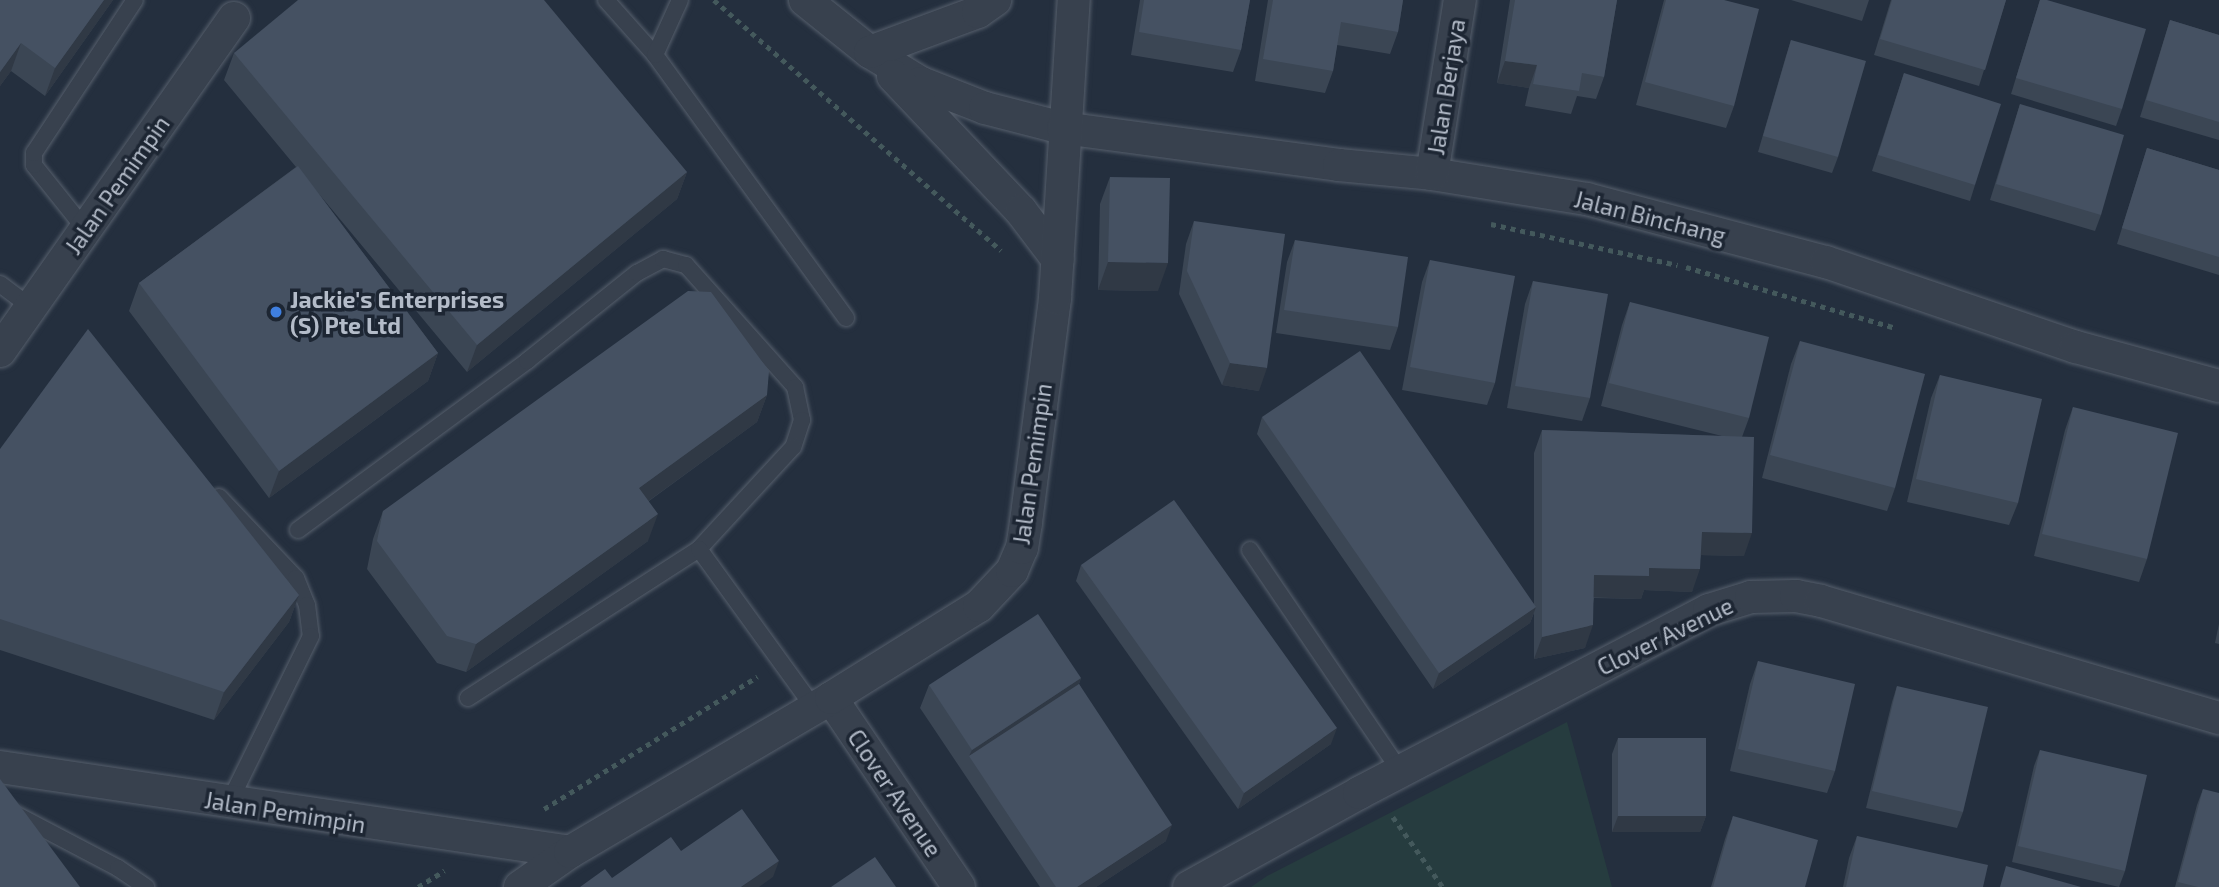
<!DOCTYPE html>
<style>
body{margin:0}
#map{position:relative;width:2219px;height:887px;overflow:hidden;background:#242f3e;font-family:"Exo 2",sans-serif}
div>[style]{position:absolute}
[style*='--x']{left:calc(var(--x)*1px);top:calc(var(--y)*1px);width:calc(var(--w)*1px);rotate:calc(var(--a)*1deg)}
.green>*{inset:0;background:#263c3f}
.path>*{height:4.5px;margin-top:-2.25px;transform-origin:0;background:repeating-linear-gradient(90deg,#44595c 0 5px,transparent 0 10px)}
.roads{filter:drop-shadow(0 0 2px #565f6c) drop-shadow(0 0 2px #565f6c)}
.service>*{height:16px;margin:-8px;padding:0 8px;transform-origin:8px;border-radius:8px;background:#38414e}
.minor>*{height:32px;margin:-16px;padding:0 16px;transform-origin:16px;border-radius:16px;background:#38414e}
.wall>*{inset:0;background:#3b4654}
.shaded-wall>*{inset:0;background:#303945}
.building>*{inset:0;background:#455162}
.dots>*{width:19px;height:19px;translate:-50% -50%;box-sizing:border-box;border:4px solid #1d2633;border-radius:50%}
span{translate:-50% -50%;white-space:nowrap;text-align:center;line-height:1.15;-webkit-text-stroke:7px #1d2633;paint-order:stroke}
.street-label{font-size:23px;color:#b4bcc9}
.poi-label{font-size:23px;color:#b4bcc9;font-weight:700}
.left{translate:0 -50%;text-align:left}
</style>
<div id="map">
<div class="green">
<div style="clip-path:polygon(1567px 722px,1612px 887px,1251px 887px,1267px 876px)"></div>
</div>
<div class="path">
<div style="--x:714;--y:0;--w:381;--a:41.1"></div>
<div style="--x:1491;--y:224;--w:191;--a:12.4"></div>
<div style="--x:1686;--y:267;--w:216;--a:16.2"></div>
<div style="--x:544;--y:809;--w:251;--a:-31.8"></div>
<div style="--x:1393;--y:817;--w:86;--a:54.5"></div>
<div style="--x:418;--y:887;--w:31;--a:-32"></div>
</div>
<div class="roads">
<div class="service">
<div style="--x:606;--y:0;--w:74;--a:48.3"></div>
<div style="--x:655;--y:55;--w:325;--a:54"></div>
<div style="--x:655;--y:55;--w:60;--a:-65.6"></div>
<div style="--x:85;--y:229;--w:82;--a:-128.6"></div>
<div style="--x:34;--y:165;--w:12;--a:-90"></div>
<div style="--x:34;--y:153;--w:183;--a:-56.6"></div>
<div style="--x:0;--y:284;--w:39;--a:37"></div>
<div style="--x:219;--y:497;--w:112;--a:46.5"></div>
<div style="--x:296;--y:578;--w:29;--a:68"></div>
<div style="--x:307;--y:605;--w:31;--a:83"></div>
<div style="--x:311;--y:636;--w:186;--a:116.2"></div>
<div style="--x:298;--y:530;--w:285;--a:-36.4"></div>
<div style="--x:527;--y:361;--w:141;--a:-38.7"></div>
<div style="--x:637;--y:273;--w:30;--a:-28"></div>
<div style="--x:663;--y:259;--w:24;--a:15"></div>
<div style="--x:686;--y:265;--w:164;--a:48.2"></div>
<div style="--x:795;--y:387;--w:34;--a:78"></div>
<div style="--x:802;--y:420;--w:28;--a:108"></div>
<div style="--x:793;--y:447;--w:139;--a:132.7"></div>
<div style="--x:699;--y:549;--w:275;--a:147.2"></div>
<div style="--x:699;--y:549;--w:196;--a:54.1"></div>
<div style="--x:1250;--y:550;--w:267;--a:55.8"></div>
<div style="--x:0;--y:806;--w:133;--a:27.7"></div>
<div style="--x:118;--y:868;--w:34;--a:34"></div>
</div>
<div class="minor">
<div style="--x:805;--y:0;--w:83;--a:38.7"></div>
<div style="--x:870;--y:52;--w:60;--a:31.3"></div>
<div style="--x:921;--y:83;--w:69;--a:21.3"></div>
<div style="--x:985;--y:108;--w:81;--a:14.4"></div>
<div style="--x:1063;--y:128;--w:278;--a:7.6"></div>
<div style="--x:1339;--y:165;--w:93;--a:5.5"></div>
<div style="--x:1432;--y:174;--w:157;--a:9.2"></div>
<div style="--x:1587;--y:199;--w:247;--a:14.8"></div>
<div style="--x:1826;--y:262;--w:264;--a:18.8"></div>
<div style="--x:2076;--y:347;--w:148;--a:15.3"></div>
<div style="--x:870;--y:52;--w:115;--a:-20.3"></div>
<div style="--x:978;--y:12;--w:21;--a:-35"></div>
<div style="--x:893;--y:76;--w:186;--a:46.5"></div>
<div style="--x:1021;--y:211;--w:61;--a:52.9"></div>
<div style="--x:1432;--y:174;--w:176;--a:-80.9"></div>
<div style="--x:0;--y:351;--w:407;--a:-54.9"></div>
<div style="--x:831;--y:698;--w:228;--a:55.9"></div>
<div style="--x:0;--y:767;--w:576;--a:8.48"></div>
<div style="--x:520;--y:887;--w:61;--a:-35"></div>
<div style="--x:570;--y:852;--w:303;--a:-30.5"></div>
<div style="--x:831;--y:698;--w:174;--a:-31.9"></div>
<div style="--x:979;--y:606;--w:48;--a:-46.7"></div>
<div style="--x:1012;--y:571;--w:25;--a:-67"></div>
<div style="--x:1022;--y:548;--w:26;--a:-81"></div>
<div style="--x:1026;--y:522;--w:226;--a:-82.6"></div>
<div style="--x:1055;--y:298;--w:299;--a:-86.4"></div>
<div style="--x:1189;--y:887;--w:194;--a:-28.9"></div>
<div style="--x:1359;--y:793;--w:395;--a:-27.6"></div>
<div style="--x:1709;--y:610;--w:44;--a:-17.2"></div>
<div style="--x:1751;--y:597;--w:45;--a:-1.3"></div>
<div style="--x:1796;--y:596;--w:25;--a:11"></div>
<div style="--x:1821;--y:601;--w:415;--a:16.4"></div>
</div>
</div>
<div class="wall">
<div style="clip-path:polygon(0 0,113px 0,45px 96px,11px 71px,0 86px)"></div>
<div style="clip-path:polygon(1140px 0,1250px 0,1241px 50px,1233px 72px,1131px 55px)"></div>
<div style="clip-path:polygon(1268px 0,1403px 0,1398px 32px,1390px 54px,1337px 45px,1333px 71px,1325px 93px,1255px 81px)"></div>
<div style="clip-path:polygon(1510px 0,1617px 0,1604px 77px,1596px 99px,1577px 96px,1571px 114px,1525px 106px,1529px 88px,1497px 83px)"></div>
<div style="clip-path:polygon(1664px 0,1724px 0,1734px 106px,1726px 128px,1636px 105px)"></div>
<div style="clip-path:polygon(1791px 0,1869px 0,1862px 21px)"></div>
<div style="clip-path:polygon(1891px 0,2006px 0,1979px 86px,1874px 55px)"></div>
<div style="clip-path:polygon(2040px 0,2122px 109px,2116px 126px,2011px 94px)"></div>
<div style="clip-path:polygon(2170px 20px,2219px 35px,2219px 140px,2140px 117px)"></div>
<div style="clip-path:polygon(1791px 40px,1838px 157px,1832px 173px,1758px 152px,1786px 56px)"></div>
<div style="clip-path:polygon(234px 53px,687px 172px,677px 199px,467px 372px,319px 194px,438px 353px,428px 381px,269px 498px,129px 311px,139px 283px,296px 167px,224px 80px)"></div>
<div style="clip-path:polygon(1904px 73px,1975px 185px,1970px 201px,1872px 171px)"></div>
<div style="clip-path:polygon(2020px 104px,2101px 215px,2095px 231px,1990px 200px)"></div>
<div style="clip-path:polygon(2147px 148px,2219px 170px,2219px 275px,2117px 244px)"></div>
<div style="clip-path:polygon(1110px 177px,1158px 291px,1098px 290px,1100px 204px)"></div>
<div style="clip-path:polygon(1194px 221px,1259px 391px,1222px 385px,1179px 294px,1186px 244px)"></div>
<div style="clip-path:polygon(1295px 240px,1398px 327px,1390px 350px,1276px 333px,1287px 262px)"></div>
<div style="clip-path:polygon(1430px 260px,1495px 383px,1487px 405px,1402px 390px,1422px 282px)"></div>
<div style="clip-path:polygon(1533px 281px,1590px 398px,1582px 421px,1507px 408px,1525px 304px)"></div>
<div style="clip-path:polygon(1630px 302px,1749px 418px,1742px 437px,1744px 556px,1701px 555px,1692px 592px,1644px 590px,1641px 599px,1594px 598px,1585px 648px,1534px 659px,1534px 613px,1530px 623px,1433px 689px,1257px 434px,1262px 417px,1534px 604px,1534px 453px,1542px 430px,1722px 436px,1601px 406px,1622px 325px)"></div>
<div style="clip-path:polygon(1800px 341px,1895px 488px,1887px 511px,1762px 478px,1791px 364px)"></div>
<div style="clip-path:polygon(1940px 375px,2018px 503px,2009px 525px,1907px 502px,1931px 398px)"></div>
<div style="clip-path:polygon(767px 395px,757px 422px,649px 501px,648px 541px,466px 672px,437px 663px,367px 569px,373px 539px,383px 511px)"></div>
<div style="clip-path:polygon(2073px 407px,2147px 559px,2139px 582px,2034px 556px,2065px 430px)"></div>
<div style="clip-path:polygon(0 449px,299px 595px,289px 622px,214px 720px,0 650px)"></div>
<div style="clip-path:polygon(1081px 565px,1331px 744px,1238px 809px,1076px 581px)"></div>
<div style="clip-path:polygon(2219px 624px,2219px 644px,2215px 643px)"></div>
<div style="clip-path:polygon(1758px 661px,1835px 771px,1827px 793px,1730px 771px,1750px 684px)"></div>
<div style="clip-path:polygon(1081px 678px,1079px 684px,1166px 841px,1096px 887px,1040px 887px,920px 708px,929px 685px)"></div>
<div style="clip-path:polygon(1897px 686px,1963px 812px,1957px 828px,1866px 808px,1892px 702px)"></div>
<div style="clip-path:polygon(1618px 738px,1706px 816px,1700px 832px,1612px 832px,1612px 754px)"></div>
<div style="clip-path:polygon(2040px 750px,2125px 871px,2119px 887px,2012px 862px,2034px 766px)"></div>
<div style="clip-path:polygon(2203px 789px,2219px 887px,2175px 887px,2197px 805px)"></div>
<div style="clip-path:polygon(1733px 816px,1805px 887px,1711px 887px,1725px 839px)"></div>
<div style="clip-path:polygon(1857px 836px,1983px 887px,1843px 887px,1849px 858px)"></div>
</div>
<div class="shaded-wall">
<div style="clip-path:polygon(104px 0,113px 0,45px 96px,55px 68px)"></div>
<div style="clip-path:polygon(21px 43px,11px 71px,0 86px,0 72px)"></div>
<div style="clip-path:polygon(1505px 61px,1537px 65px,1529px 88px,1497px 83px)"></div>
<div style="clip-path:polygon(687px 172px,677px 199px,467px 372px,477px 345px)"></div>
<div style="clip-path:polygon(1108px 262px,1168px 263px,1158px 291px,1098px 290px)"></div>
<div style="clip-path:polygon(438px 353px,428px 381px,269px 498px,279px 471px)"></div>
<div style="clip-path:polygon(1230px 363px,1267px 368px,1259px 391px,1222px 385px)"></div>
<div style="clip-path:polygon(767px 395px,757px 422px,629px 515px,639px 488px)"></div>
<div style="clip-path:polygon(658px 514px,648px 541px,466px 672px,476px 644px)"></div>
<div style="clip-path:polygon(1702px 532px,1752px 533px,1744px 556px,1694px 555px)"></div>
<div style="clip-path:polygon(1649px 568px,1700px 569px,1692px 592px,1644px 590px,1641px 599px,1586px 597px,1594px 575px)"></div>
<div style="clip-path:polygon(299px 595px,289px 622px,214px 720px,224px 692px)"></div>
<div style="clip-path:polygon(1536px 607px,1530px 623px,1433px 689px,1439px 673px)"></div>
<div style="clip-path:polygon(1593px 625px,1585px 648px,1534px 659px,1542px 637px)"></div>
<div style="clip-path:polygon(1081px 678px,1073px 700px,969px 756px,972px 750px)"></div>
<div style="clip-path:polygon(1337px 728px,1331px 744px,1238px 809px,1244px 793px)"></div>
<div style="clip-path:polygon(1618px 816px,1706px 816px,1700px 832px,1612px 832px)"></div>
<div style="clip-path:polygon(1172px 825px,1166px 841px,1096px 887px,1077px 887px)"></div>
<div style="clip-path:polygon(779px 861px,773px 877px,759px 887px,741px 887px)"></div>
</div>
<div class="building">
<div style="clip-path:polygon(0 0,104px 0,55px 68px,21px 43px,0 72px)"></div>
<div style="clip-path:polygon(298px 0,544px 0,687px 172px,477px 345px,234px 53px)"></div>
<div style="clip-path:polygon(1144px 0,1250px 0,1241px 50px,1139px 32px)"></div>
<div style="clip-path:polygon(1273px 0,1403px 0,1398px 32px,1341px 22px,1333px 71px,1263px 59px)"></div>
<div style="clip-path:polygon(1515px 0,1617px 0,1604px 77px,1582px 73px,1579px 91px,1533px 84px,1537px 65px,1505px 61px)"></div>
<div style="clip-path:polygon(1666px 0,1724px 0,1759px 9px,1734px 106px,1645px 82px)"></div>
<div style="clip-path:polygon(1892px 0,2006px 0,1985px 70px,1880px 39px)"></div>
<div style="clip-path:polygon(2040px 0,2047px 0,2146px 29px,2122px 109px,2016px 78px)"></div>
<div style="clip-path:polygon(2170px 20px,2219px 35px,2219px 122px,2146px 100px)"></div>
<div style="clip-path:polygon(1791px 40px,1866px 61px,1838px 157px,1763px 136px)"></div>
<div style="clip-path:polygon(1904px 73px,2001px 104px,1975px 185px,1878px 155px)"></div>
<div style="clip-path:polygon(2020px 104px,2124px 135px,2101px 215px,1996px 184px)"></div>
<div style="clip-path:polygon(2147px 148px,2219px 170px,2219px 257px,2122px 228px)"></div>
<div style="clip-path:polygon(298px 166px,438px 353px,279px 471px,139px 283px)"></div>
<div style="clip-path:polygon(1110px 177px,1170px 178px,1168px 263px,1108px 262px)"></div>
<div style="clip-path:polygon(1194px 221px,1285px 234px,1267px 368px,1230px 363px,1187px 271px)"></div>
<div style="clip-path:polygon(1295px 240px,1408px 257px,1398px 327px,1284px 310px)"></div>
<div style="clip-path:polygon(1430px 260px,1515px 276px,1495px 383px,1410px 367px)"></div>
<div style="clip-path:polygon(1533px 281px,1608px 294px,1590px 398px,1515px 386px)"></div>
<div style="clip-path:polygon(688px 291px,711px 292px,769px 371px,767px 395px,639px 488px,658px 514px,476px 644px,447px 636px,377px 541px,383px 511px)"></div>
<div style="clip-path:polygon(1630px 302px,1769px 337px,1749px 418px,1609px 383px)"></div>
<div style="clip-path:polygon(88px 329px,299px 595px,224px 692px,0 619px,0 449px)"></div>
<div style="clip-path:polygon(1800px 341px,1925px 374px,1895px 488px,1770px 455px)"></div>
<div style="clip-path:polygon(1360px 351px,1536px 607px,1439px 673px,1262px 417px)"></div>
<div style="clip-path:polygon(1940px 375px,2042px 399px,2018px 503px,1916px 479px)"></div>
<div style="clip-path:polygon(2073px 407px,2178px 433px,2147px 559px,2042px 534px)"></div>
<div style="clip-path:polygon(1542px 430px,1754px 437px,1752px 533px,1702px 532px,1700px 569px,1649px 568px,1649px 576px,1594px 575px,1593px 625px,1542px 637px)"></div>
<div style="clip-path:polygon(1174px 500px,1337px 728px,1244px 793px,1081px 565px)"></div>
<div style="clip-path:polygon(1038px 614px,1081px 678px,972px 750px,929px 685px)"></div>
<div style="clip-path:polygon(1758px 661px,1855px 684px,1835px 771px,1738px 749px)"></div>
<div style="clip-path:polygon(1079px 684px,1172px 825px,1077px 887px,1056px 887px,969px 756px)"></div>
<div style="clip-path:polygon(1897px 686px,1988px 707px,1963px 812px,1872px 791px)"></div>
<div style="clip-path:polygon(1618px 738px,1706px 738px,1706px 816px,1618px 816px)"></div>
<div style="clip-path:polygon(2040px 750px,2147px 775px,2125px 871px,2018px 846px)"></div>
<div style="clip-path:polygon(0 779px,80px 887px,0 887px)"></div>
<div style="clip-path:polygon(2203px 789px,2219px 793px,2219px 887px,2198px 887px,2178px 882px)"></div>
<div style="clip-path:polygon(742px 809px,779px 861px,741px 887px,580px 887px,605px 869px,612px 878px,671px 837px,681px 851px)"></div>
<div style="clip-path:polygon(1733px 816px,1818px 840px,1805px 887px,1713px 887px)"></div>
<div style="clip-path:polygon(1857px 836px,1988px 865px,1983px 887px,1846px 887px)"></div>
<div style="clip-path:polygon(875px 857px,896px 887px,831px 887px)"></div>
<div style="clip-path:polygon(2006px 866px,2081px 887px,2000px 887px)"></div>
</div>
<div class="dots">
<div style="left:276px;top:312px;background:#3f7fe0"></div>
</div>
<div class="street-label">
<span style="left:1446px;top:87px;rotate:-81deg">Jalan Berjaya</span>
<span style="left:117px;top:185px;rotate:-55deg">Jalan Pemimpin</span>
<span style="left:1650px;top:217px;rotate:14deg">Jalan Binchang</span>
<span style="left:1032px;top:464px;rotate:-82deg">Jalan Pemimpin</span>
<span style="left:1665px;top:636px;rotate:-26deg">Clover Avenue</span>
<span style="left:895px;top:793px;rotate:56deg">Clover Avenue</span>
<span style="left:285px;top:812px;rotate:9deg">Jalan Pemimpin</span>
</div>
<div class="poi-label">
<span class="left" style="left:290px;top:312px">Jackie's Enterprises<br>(S) Pte Ltd</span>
</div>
</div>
